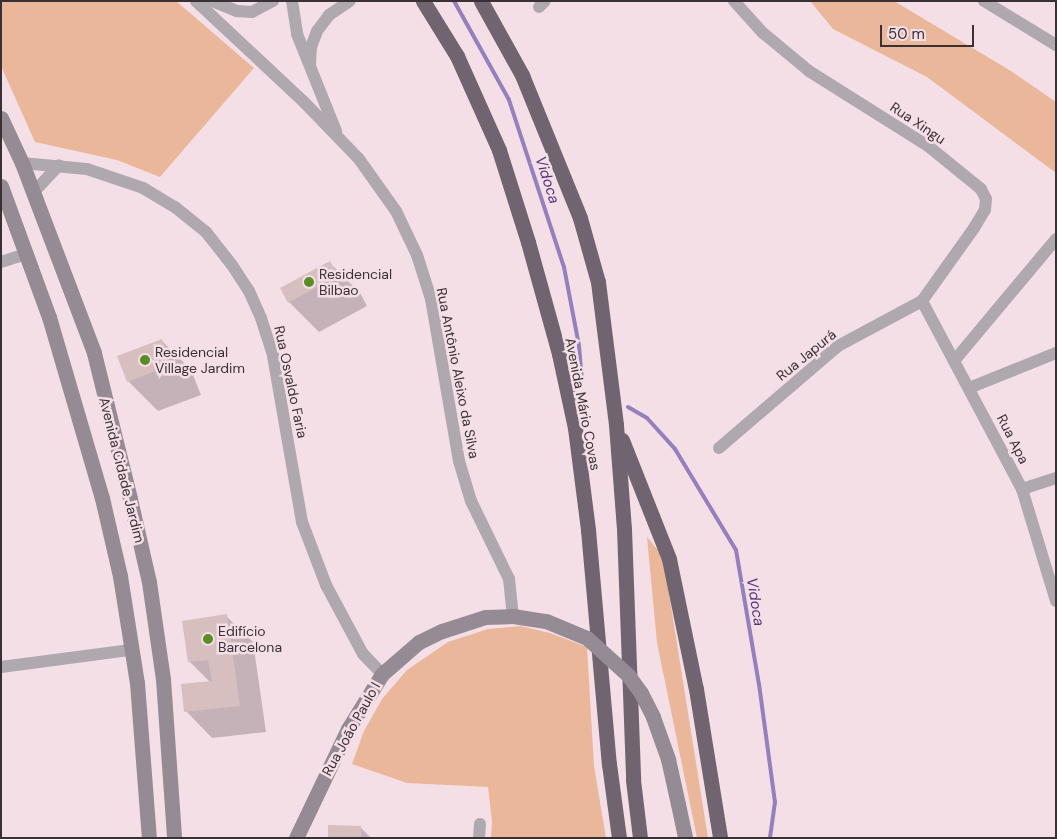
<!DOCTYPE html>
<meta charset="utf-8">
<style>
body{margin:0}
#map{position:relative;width:1057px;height:839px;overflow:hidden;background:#f5dfe7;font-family:"DM Sans",sans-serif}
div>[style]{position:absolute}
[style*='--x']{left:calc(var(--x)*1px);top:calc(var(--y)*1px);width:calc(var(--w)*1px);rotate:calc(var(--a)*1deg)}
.green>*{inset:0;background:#eab79b}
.shadow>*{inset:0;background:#0003}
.stream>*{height:4px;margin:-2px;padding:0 2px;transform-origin:2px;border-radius:2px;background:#9380bd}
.building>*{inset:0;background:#d6bfbe}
.minor>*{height:12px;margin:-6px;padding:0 6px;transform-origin:6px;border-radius:6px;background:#afa9af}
.secondary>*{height:15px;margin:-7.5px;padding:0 7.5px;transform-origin:7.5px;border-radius:7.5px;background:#958b95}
.motorway>*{height:15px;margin:-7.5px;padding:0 7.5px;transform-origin:7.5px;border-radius:7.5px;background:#716471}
.secondary-bridge>*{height:15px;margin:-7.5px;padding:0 7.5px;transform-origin:7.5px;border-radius:7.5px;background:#958b95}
.dots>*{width:14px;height:14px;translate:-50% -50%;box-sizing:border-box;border:2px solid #f5dfe7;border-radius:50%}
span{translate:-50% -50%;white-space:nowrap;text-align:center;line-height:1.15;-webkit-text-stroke:5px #f5dfe7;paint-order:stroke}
.street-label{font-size:14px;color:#3a3134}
.poi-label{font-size:14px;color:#3a3134}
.left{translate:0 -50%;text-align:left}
.water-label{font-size:15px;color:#4f337d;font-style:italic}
.frame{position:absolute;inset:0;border:2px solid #3a3134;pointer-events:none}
.scale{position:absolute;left:880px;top:25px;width:94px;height:22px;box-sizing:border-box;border:2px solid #3a3134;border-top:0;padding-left:6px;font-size:15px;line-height:18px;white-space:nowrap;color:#3a3134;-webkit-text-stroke:4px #f5dfe7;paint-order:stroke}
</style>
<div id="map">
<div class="green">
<div style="clip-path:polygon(1px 1px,176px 1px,254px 68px,160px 177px,117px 160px,35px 142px,1px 66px)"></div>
<div style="clip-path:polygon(810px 1px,894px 1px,1011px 71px,1056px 102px,1056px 173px,927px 77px,833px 29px)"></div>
<div style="clip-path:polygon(647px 537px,663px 556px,708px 838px,697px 838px,671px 711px,657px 643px)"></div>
<div style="clip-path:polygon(521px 626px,550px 633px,587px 647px,594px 766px,606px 838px,491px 838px,492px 822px,488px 787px,407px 783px,352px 764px,364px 731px,382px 699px,407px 670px,448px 642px,488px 629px)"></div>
</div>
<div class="shadow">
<div style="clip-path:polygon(330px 263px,360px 293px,367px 306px,319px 332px,289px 302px)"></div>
<div style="clip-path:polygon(161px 340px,191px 370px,201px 395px,158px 411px,128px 381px)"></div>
<div style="clip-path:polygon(226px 616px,253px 642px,266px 732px,212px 738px,186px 711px,210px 682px,190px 662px)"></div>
<div style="clip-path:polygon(360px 827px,371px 838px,329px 838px)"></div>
</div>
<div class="stream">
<div style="--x:454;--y:1;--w:113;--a:60.9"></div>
<div style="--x:509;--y:100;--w:176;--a:71.8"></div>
<div style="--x:564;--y:267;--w:80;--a:79.2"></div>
<div style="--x:579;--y:346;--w:34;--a:85"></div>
<div style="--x:628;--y:407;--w:22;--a:30"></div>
<div style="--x:647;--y:418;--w:42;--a:47.9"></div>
<div style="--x:675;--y:449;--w:118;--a:58.9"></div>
<div style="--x:736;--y:550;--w:136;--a:80.3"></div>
<div style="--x:759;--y:684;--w:119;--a:82.3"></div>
<div style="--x:775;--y:802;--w:36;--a:98"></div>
</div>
<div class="building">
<div style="clip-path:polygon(330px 261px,338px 276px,288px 303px,280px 288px)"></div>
<div style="clip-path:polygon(162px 339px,172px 365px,127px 382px,117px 356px)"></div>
<div style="clip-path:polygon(227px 614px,240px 706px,184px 712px,181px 684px,212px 681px,208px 660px,188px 662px,182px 621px)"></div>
<div style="clip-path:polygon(328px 825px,361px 826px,361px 838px,328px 838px)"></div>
</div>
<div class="minor">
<div style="--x:196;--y:1;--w:148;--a:43.1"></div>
<div style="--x:304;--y:102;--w:79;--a:46"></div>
<div style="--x:359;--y:159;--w:64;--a:54.6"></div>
<div style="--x:396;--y:211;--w:49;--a:64.5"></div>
<div style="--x:417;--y:255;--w:46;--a:72.3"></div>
<div style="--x:431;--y:299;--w:164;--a:80.2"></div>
<div style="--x:459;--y:461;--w:42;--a:73.3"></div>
<div style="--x:471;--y:501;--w:87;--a:64"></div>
<div style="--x:509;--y:579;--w:37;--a:84"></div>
<div style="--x:212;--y:1;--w:27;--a:22"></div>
<div style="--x:237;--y:11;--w:15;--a:4"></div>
<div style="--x:252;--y:12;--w:24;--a:-28"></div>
<div style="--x:292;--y:1;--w:33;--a:81"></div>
<div style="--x:297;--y:34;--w:105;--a:68.1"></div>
<div style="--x:984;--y:1;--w:84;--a:31.4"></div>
<div style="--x:539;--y:7;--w:8;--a:-45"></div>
<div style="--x:310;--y:65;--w:18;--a:-87"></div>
<div style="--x:311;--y:47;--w:17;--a:-69"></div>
<div style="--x:317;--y:31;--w:20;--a:-53"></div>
<div style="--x:329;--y:15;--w:25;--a:-34"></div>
<div style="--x:22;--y:163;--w:65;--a:5.3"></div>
<div style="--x:87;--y:169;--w:59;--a:18.7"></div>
<div style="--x:143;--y:188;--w:37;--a:31"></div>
<div style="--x:175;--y:207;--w:40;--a:39"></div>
<div style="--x:206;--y:232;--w:42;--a:51.8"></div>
<div style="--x:232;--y:265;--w:31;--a:57"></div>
<div style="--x:249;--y:291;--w:30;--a:66"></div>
<div style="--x:261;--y:318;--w:40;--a:72"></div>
<div style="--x:273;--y:356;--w:169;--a:80.1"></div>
<div style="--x:302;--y:522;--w:67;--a:69.1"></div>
<div style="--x:326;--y:585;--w:78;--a:61.8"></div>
<div style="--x:363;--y:654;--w:28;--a:46"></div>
<div style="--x:33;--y:193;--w:38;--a:-47"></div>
<div style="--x:1;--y:262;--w:26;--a:-18"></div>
<div style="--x:922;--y:301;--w:213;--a:62"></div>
<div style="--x:1022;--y:489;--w:117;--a:73.1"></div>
<div style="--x:954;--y:361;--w:159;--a:-50.1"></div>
<div style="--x:969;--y:388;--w:94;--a:-21.9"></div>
<div style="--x:719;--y:448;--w:157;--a:-40.6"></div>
<div style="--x:838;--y:346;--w:95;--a:-28.2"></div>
<div style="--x:922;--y:301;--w:90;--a:-54.5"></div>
<div style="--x:974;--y:228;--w:21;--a:-59"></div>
<div style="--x:985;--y:210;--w:11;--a:-85"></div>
<div style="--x:986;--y:199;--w:11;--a:-117"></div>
<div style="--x:981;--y:189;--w:68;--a:-140.9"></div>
<div style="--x:928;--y:146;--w:141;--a:-147.8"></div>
<div style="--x:809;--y:71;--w:61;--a:-140.3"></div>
<div style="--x:762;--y:32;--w:42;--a:-132.1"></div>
<div style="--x:1022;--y:489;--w:36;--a:-18"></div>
<div style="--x:1;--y:667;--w:131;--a:-7.5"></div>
<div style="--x:479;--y:838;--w:14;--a:-86"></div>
</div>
<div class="secondary">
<div style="--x:1;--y:118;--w:50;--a:65"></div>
<div style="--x:22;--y:163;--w:203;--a:69.2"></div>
<div style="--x:94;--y:353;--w:150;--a:76.1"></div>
<div style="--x:130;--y:499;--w:85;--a:77.1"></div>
<div style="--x:149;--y:582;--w:98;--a:81.8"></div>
<div style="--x:163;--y:679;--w:159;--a:86"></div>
<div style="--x:1;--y:186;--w:140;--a:69.9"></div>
<div style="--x:49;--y:317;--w:189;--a:73.7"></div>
<div style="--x:102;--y:498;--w:80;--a:77"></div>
<div style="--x:120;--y:576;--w:108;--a:81"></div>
<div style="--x:137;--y:683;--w:155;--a:85.6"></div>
<div style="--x:678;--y:804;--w:35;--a:78"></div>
<div style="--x:296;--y:838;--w:121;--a:-64.5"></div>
<div style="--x:348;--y:729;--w:65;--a:-58.3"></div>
<div style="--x:382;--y:674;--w:49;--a:-40.9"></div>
<div style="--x:419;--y:642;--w:25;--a:-26"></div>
<div style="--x:442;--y:631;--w:45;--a:-18"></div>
<div style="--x:485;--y:617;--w:28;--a:-2"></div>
<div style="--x:513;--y:616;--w:33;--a:9"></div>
</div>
<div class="motorway">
<div style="--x:423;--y:1;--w:65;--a:58.3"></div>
<div style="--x:457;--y:56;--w:103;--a:65.9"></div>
<div style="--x:499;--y:150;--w:96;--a:72.5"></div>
<div style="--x:528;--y:242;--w:116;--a:74.5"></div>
<div style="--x:559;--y:354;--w:76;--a:77.8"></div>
<div style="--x:575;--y:428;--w:103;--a:82.7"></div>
<div style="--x:588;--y:530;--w:235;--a:84.9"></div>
<div style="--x:609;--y:764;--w:75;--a:82.3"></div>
<div style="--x:481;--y:1;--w:85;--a:61"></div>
<div style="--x:522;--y:75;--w:154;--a:67.9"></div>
<div style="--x:580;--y:218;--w:66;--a:74.3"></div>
<div style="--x:598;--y:282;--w:144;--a:82.8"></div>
<div style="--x:616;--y:425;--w:104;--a:85.6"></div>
<div style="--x:624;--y:529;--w:251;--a:87.9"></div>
<div style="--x:633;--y:780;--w:58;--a:83.1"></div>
<div style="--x:622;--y:440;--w:128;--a:68.4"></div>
<div style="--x:669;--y:559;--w:133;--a:78.3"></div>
<div style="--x:696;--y:689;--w:151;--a:80.8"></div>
</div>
<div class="secondary-bridge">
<div style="--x:546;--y:621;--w:44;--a:22.5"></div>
<div style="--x:587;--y:638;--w:55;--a:42.1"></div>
<div style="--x:628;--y:675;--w:22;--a:54"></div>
<div style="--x:641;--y:693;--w:27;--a:63"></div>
<div style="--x:653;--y:717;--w:45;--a:70.3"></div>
<div style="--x:668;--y:759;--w:46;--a:77.5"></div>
</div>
<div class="dots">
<div style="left:309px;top:282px;background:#598d25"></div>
<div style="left:145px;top:360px;background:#598d25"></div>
<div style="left:208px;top:639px;background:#598d25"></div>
</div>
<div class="street-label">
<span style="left:918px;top:123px;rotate:34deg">Rua Xingu</span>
<span style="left:806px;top:355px;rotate:-39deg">Rua Japurá</span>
<span style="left:458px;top:373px;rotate:79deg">Rua Antônio Aleixo da Silva</span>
<span style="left:291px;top:382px;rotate:78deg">Rua Osvaldo Faria</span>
<span style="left:583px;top:404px;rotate:79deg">Avenida Mário Covas</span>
<span style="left:1013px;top:439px;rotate:63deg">Rua Apa</span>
<span style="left:122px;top:470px;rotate:76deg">Avenida Cidade Jardim</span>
<span style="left:351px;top:729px;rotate:-61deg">Rua João Paulo I</span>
</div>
<div class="poi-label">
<span class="left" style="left:319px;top:282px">Residencial<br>Bilbao</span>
<span class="left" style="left:155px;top:360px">Residencial<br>Village Jardim</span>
<span class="left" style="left:218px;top:639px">Edifício<br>Barcelona</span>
</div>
<div class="water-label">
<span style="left:547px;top:180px;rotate:72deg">Vidoca</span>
<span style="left:755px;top:602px;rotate:81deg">Vidoca</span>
</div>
<div class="frame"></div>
<div class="scale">50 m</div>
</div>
